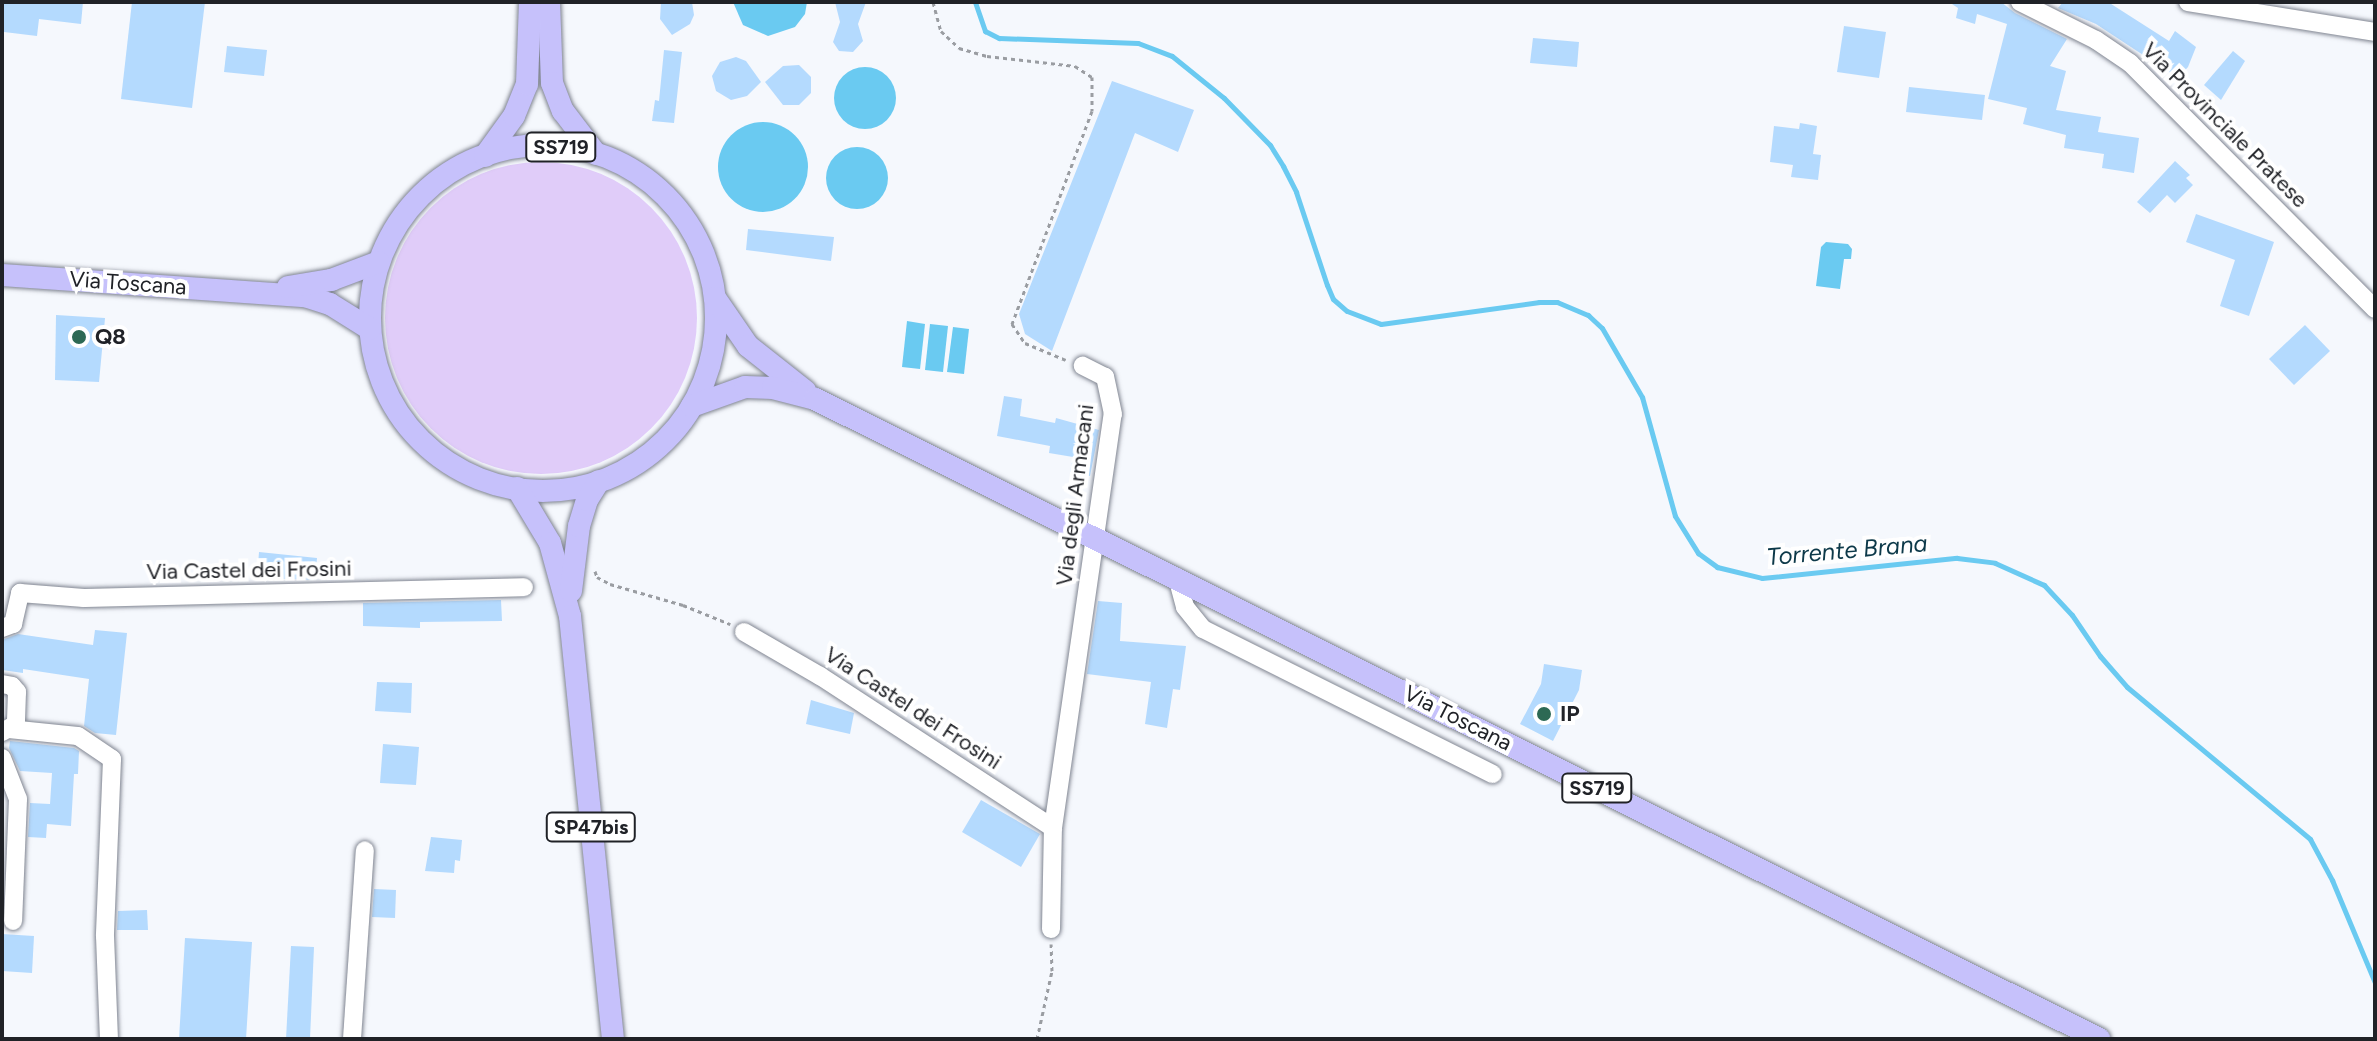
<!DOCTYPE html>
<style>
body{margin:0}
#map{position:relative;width:2377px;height:1041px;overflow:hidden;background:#f5f8fd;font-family:Figtree,sans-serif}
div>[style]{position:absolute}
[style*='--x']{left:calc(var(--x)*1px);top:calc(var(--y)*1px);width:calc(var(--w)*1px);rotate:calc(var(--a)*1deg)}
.green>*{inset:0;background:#e0ccf9}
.round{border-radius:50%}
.water>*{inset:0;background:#6acaf1}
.stream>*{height:5px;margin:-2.5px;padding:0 2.5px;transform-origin:2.5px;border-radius:2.5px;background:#6acaf1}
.building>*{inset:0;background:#b4dafe}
.path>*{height:3px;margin-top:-1.5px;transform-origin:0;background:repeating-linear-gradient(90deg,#9a9da2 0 4px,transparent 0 8px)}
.roads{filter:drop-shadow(0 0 2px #808591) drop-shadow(0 0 2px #808591)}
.minor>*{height:18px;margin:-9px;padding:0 9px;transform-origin:9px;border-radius:9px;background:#fff}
.major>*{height:22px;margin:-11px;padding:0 11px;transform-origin:11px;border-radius:11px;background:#c6c1fb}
.major>.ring{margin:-11px;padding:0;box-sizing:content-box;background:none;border:22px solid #c6c1fb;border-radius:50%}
.dots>*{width:22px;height:22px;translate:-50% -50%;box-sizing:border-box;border:4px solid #fff;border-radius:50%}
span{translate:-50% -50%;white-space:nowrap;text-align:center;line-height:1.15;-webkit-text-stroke:8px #fff;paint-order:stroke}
.shield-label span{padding:2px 6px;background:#fff;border:2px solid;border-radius:6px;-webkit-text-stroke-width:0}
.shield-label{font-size:20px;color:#202227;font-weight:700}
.street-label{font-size:22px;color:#202227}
.poi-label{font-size:22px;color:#202227;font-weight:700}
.left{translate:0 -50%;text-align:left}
.water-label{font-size:24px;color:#0d3949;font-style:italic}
.frame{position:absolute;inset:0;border:4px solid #202227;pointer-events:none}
</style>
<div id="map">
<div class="green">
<div class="round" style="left:385px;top:162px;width:312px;height:312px"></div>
</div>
<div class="water">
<div style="clip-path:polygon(733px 2px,807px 2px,805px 14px,795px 27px,768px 36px,743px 25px)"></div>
<div class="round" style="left:834px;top:67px;width:62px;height:62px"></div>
<div class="round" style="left:718px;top:122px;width:90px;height:90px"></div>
<div class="round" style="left:826px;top:147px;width:62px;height:62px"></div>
<div style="clip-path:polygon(1826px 242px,1848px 244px,1852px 249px,1851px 259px,1844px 259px,1840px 289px,1816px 286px,1821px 247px)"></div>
<div style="clip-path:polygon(907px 321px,925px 324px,920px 369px,902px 367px)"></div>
<div style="clip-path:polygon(930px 324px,948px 326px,943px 372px,925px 370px)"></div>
<div style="clip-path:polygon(953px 327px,969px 329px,964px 374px,947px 372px)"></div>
</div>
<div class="stream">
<div style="--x:975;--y:2;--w:31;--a:71"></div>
<div style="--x:985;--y:31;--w:16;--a:27"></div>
<div style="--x:999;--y:38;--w:139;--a:2.1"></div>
<div style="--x:1138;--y:43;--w:36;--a:21"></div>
<div style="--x:1172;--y:56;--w:67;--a:38.9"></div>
<div style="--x:1224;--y:98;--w:66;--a:45.6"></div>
<div style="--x:1270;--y:145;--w:25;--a:58"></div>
<div style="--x:1283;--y:166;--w:29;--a:63"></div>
<div style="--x:1296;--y:192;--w:98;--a:71.6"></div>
<div style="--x:1327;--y:285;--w:15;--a:67"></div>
<div style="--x:1333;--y:299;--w:18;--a:41"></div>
<div style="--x:1347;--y:311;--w:36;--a:21"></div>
<div style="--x:1381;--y:324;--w:160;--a:-7.9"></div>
<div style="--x:1539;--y:302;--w:18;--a:0"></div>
<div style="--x:1557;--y:302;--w:34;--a:23"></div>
<div style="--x:1588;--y:315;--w:19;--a:43"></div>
<div style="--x:1602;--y:328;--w:80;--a:59.9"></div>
<div style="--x:1642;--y:397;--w:123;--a:74.5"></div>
<div style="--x:1675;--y:516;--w:44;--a:58.1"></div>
<div style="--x:1698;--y:553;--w:24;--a:36"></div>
<div style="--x:1717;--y:567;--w:46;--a:13.7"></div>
<div style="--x:1762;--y:578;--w:196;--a:-5.9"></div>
<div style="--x:1957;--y:558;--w:38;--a:7"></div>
<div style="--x:1995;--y:563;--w:54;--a:24.2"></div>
<div style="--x:2044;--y:585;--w:41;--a:47"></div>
<div style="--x:2072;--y:615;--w:50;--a:55.7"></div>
<div style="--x:2100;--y:656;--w:41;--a:48.9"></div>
<div style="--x:2127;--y:687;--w:238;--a:39.7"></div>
<div style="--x:2310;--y:839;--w:47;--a:61.8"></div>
<div style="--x:2332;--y:880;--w:112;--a:67.3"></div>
</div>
<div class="building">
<div style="clip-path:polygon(2px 2px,83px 2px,81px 24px,39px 19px,37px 36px,4px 32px)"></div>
<div style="clip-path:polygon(132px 2px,205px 2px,192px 108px,121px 99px)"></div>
<div style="clip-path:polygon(661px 2px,692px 2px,694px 15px,690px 24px,672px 35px,660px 19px)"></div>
<div style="clip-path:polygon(835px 2px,866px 2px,858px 24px,863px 41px,853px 52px,839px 51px,833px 42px,840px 22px)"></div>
<div style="clip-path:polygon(1949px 2px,2001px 2px,2015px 13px,2067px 39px,2050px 66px,2066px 71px,2056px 110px,2101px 117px,2098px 132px,2139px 138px,2134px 173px,2102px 168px,2104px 154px,2064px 148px,2066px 135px,2023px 124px,2027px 108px,1988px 99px,2007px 24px,1977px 14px,1975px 24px,1956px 18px,1958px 8px)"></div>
<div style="clip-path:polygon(2063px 2px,2108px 2px,2169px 41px,2175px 31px,2196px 47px,2188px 67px,2178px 78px,2096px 24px,2058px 8px)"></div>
<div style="clip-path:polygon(1844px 26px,1886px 32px,1879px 78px,1837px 72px)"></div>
<div style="clip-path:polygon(1533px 38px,1579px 42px,1577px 67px,1530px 63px)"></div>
<div style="clip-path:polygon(227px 46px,267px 50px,264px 76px,224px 72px)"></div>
<div style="clip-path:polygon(664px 50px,682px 52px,674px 123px,652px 121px,655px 100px,659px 101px)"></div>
<div style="clip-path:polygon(2233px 51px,2245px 61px,2221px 100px,2204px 85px)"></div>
<div style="clip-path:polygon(736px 57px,746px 61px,761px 82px,747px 96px,731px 100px,716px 91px,712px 76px,720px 62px)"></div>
<div style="clip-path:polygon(799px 65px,811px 77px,811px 93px,799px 105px,783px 105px,765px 82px,783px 66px)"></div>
<div style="clip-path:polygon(1112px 81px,1194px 110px,1178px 152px,1135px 133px,1052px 351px,1025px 334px,1019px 314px)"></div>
<div style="clip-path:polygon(1909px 87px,1985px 95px,1982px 120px,1906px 112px)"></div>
<div style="clip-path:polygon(1800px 123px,1817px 126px,1813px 154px,1821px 155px,1818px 180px,1791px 177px,1793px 165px,1770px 162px,1774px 126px,1799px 129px)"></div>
<div style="clip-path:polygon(2175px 161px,2190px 175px,2186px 178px,2193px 185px,2175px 203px,2167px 195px,2150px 213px,2137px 202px)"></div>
<div style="clip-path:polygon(2196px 214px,2274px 242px,2249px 316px,2220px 306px,2235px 260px,2186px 242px)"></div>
<div style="clip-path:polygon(748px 229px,834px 237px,831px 261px,746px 250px)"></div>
<div style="clip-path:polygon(56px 315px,105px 318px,99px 382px,55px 380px)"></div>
<div style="clip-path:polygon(2305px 325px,2330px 351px,2294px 385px,2269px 359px)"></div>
<div style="clip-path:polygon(1004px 396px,1022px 399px,1020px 416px,1055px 423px,1056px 418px,1099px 430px,1090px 476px,1070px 472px,1073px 457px,1049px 453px,1050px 446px,997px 436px)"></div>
<div style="clip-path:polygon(259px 552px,317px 558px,315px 580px,257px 578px)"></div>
<div style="clip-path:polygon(501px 600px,502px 621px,420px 622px,420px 628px,363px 626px,363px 603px)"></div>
<div style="clip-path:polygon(1098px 601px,1122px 603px,1120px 641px,1186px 646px,1180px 690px,1173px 689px,1167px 728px,1145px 724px,1151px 682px,1087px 674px)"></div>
<div style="clip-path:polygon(95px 630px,127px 633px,116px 735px,95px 733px,84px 726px,89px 679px,23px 669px,23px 673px,2px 670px,2px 640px,18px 634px,93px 645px)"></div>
<div style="clip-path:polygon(1544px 664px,1582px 670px,1579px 690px,1553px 741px,1520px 724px,1541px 684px)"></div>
<div style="clip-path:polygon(377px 682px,412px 683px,411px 713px,375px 711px)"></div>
<div style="clip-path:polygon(811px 700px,854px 713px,850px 734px,806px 724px)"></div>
<div style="clip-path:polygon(10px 741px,74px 748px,79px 751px,78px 774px,74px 774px,71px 826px,47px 824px,46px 838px,28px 837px,30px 803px,50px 804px,52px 773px,20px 771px,9px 748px)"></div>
<div style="clip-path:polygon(383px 744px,419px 747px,416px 785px,380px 783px)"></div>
<div style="clip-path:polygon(981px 800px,1040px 834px,1021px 867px,962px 832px)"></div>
<div style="clip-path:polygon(431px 837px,462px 840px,460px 861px,455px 860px,454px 873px,425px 871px)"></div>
<div style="clip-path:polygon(374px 889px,396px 890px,395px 918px,372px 917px)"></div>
<div style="clip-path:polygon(147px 910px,148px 930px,117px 930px,118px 911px)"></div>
<div style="clip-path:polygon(2px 934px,34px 936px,32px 973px,2px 971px)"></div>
<div style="clip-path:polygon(185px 938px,252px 942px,246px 1039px,179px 1039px)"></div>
<div style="clip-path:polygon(291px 946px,314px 947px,310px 1039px,286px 1039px)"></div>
</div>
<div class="path">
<div style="--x:933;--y:2;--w:30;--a:75"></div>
<div style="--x:941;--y:31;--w:25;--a:43"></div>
<div style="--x:959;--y:48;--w:29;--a:16"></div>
<div style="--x:987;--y:56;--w:89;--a:6.5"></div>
<div style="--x:1075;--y:66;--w:20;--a:33"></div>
<div style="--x:1092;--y:77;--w:34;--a:90"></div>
<div style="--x:1092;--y:111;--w:228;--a:110.6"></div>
<div style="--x:1012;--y:324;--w:23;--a:56"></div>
<div style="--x:1025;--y:343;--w:44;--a:22.5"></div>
<div style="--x:595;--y:571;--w:6;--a:72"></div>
<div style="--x:597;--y:577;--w:15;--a:28"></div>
<div style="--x:610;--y:584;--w:76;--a:16"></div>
<div style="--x:683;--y:605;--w:51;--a:22"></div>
<div style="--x:1037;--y:1039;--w:70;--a:-77.6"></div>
<div style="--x:1052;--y:971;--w:27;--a:-92"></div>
</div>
<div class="roads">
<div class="minor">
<div style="--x:2020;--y:2;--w:85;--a:26.6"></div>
<div style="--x:2096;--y:40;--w:41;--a:34.1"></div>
<div style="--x:2130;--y:63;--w:347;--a:45.1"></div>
<div style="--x:2188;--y:2;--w:189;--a:9.1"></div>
<div style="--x:1177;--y:577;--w:31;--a:75"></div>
<div style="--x:1185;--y:607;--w:28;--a:51"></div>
<div style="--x:1203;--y:629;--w:324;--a:26.6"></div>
<div style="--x:2;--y:628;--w:12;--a:-20"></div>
<div style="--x:13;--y:624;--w:32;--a:-77"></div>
<div style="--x:20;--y:593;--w:64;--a:4.5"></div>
<div style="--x:84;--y:598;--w:440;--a:-1.4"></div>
<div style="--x:744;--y:632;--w:88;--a:30.1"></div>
<div style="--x:820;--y:676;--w:278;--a:33.1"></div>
<div style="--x:2;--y:684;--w:10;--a:11"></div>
<div style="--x:12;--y:686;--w:8;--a:50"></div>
<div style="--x:17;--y:692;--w:32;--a:92"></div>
<div style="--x:16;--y:724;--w:16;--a:150"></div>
<div style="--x:9;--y:729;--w:69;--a:5.8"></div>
<div style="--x:78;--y:736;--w:41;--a:34.1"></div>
<div style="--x:112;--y:759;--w:177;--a:92.3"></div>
<div style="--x:105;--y:936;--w:103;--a:87.8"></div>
<div style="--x:2;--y:758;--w:44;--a:68.7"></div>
<div style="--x:18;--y:799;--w:122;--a:92.3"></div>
<div style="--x:1051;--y:929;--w:101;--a:-88.9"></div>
<div style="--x:1053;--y:828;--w:418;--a:-81.8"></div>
<div style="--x:1113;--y:414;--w:38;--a:-102"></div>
<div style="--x:1105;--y:377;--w:25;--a:-153"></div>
<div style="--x:352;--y:1039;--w:189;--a:-86.1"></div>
</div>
<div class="major">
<div style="--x:549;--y:2;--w:81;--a:87.9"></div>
<div style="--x:552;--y:83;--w:30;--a:69"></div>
<div style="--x:563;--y:111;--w:54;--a:52.5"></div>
<div class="ring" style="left:370px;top:145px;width:324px;height:324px"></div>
<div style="--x:485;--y:156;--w:49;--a:-54.1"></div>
<div style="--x:514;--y:116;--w:35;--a:-68"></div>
<div style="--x:527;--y:84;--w:82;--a:-87.9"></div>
<div style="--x:2;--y:275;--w:304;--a:4"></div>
<div style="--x:305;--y:296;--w:26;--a:18"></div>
<div style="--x:330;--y:304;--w:47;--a:32"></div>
<div style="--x:288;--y:287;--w:44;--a:-9.2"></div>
<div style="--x:331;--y:280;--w:51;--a:-20.6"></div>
<div style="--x:715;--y:298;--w:58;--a:55.5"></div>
<div style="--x:748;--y:346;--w:73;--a:38.3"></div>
<div style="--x:692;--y:406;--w:56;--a:-19.7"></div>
<div style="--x:745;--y:387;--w:28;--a:2"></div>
<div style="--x:773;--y:388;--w:43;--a:14.7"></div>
<div style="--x:815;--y:399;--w:1435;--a:26.49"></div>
<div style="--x:517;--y:488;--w:64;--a:59"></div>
<div style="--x:550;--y:543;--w:76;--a:74.7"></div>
<div style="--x:570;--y:616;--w:425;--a:84.2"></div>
<div style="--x:571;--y:591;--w:65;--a:-83"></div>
<div style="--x:579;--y:526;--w:27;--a:-73"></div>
<div style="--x:587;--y:500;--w:22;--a:-58"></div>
</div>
</div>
<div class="dots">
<div style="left:79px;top:337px;background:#2d6954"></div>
<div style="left:1544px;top:714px;background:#2d6954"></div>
</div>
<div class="shield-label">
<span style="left:561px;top:147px">SS719</span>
<span style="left:1597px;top:788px">SS719</span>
<span style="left:591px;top:827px">SP47bis</span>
</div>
<div class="street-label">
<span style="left:2225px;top:125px;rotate:45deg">Via Provinciale Pratese</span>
<span style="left:128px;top:283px;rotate:4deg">Via Toscana</span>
<span style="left:1075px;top:495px;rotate:-83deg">Via degli Armacani</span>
<span style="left:249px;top:570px;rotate:-1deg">Via Castel dei Frosini</span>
<span style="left:913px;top:708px;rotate:33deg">Via Castel dei Frosini</span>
<span style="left:1458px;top:718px;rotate:27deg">Via Toscana</span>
</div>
<div class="poi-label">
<span class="left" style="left:95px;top:337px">Q8</span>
<span class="left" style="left:1560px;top:714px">IP</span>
</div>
<div class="water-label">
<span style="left:1847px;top:550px;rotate:-5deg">Torrente Brana</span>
</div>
<div class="frame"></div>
</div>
